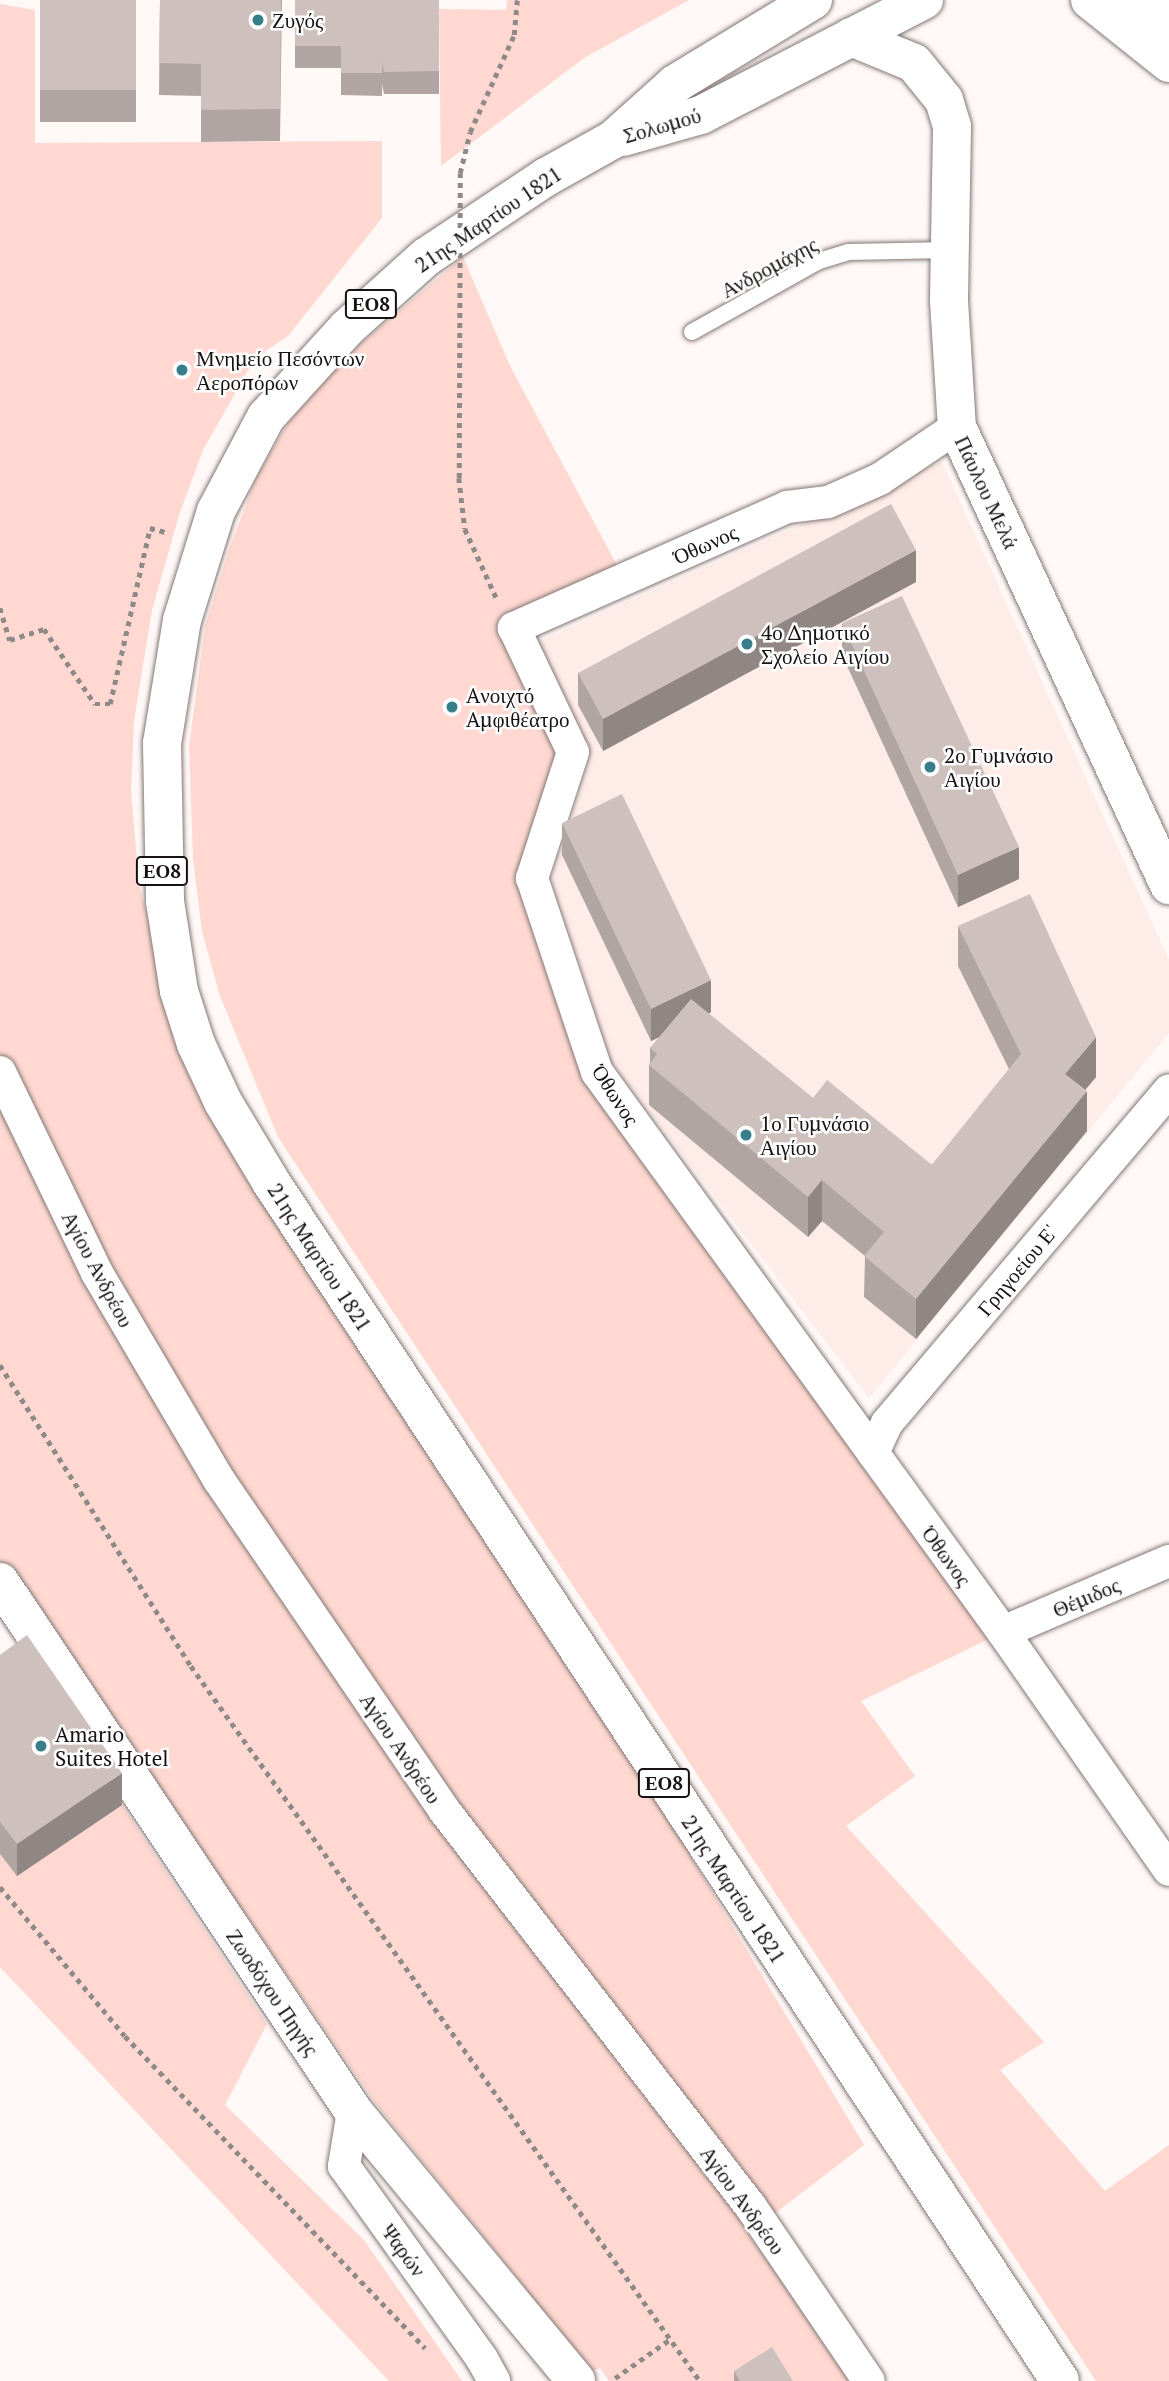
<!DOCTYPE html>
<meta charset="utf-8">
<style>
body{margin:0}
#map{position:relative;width:1169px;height:2381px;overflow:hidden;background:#fef8f7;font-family:"PT Serif",serif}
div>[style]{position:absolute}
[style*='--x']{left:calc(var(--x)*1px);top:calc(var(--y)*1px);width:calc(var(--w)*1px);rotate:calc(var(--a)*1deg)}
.built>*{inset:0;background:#feece8}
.green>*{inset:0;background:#fed8d1}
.path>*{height:4.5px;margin-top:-2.25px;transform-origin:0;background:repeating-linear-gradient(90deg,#8f8988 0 5px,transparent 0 10px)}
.roads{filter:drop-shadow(0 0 2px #837774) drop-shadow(0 0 2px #837774)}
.service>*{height:16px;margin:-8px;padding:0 8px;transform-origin:8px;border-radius:8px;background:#fff}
.minor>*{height:32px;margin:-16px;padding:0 16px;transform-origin:16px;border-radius:16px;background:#fff}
.tertiary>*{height:38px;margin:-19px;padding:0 19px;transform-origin:19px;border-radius:19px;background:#fff}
.secondary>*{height:38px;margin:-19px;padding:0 19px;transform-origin:19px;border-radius:19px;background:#fff}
.primary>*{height:38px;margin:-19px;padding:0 19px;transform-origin:19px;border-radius:19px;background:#fff}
.path-bridge>*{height:4.5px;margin-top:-2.25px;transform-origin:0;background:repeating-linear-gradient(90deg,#8f8988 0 5px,transparent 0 10px)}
.wall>*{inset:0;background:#b0a5a3}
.shaded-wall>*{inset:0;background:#908684}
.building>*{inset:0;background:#cdc0bd}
.dots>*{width:19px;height:19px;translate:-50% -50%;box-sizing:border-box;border:4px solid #fff;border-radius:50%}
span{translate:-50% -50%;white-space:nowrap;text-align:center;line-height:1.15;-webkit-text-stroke:5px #fff;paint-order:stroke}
.shield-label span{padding:2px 5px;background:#fff;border:2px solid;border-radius:5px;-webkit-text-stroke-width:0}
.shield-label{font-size:19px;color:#171211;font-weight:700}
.poi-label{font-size:21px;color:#171211}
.left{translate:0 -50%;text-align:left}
.street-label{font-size:21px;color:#171211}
</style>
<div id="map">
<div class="built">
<div style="clip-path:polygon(942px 462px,1169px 960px,1169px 1033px,869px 1398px,611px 1061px,552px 878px,591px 757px,537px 642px)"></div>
</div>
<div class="green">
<div style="clip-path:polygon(507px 0,689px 0,584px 58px,441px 166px,439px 9px,506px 10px)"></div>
<div style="clip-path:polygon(0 4px,35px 10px,35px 143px,382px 141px,382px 218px,288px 336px,255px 358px,203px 450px,180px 512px,152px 610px,134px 721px,131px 792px,139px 883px,173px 1023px,350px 1289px,864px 2145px,748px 2234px,856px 2381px,609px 2381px,600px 2368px,592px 2371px,578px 2361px,519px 2280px,377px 2105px,244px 1913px,0 1582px)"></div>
<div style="clip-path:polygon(463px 257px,511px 368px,625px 580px,514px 629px,573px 752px,532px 878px,597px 1072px,1003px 1632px,861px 1701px,915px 1776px,846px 1826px,1044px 2042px,1000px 2070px,1105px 2191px,1169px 2145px,1169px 2381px,1096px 2381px,278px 1137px,220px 996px,202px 931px,193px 859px,189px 746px,205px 626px,229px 549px,257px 476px,288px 423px,341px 360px)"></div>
<div style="clip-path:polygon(122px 1805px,267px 2024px,225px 2105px,364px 2240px,462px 2381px,389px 2381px,0 1967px,0 1854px,17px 1875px)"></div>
</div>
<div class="path">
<div style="--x:514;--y:35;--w:35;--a:-85"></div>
<div style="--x:459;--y:478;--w:51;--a:83.3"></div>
<div style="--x:465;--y:529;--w:75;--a:65.5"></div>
<div style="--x:0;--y:608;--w:34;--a:73"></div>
<div style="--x:10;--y:640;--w:36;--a:-18"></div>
<div style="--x:44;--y:629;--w:91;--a:55.8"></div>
<div style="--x:95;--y:704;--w:15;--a:0"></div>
<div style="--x:110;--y:704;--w:180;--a:-77.2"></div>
<div style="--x:150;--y:528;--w:20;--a:15"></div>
<div style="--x:0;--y:1365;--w:356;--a:57.6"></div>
<div style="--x:191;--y:1666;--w:878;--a:54.55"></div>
<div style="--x:0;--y:1887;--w:194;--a:50"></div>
<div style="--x:125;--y:2036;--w:433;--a:46.1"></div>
<div style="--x:615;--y:2378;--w:66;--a:-35.1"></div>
</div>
<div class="roads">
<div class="service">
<div style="--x:692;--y:332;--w:145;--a:-29.2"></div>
<div style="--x:819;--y:261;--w:30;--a:-17"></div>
<div style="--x:848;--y:252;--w:102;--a:-1.1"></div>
</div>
<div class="minor">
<div style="--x:957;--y:427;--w:93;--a:146"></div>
<div style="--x:880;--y:479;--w:57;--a:156.1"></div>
<div style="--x:828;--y:502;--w:41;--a:173"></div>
<div style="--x:787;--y:507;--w:299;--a:156.1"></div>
<div style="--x:514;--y:628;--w:137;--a:64.6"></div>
<div style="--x:573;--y:752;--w:133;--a:108"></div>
<div style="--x:532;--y:878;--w:205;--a:71.5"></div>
<div style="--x:597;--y:1072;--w:692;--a:54.06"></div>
<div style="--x:1003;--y:1632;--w:290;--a:55.1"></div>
<div style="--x:0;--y:1072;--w:223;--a:64.2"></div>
<div style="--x:97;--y:1273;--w:240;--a:59.5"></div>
<div style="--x:219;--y:1480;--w:399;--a:55.7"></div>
<div style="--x:444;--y:1810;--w:502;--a:52.29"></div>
<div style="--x:751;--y:2207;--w:210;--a:55.9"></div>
<div style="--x:873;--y:1453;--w:33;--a:-65"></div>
<div style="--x:887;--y:1423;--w:436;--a:-49.7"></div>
<div style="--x:1003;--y:1632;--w:181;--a:-23.2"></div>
<div style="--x:353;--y:2111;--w:56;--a:99.3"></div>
<div style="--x:344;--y:2166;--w:237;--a:54.4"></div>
<div style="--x:482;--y:2359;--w:25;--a:61"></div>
</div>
<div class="tertiary">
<div style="--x:1090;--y:0;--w:101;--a:38.6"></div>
<div style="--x:1139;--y:0;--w:38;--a:37"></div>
<div style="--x:851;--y:37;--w:68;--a:22.4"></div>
<div style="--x:914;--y:63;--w:48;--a:51"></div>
<div style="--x:944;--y:100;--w:28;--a:73"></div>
<div style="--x:952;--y:127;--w:174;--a:91"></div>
<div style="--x:949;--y:301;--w:126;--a:86.4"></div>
<div style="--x:957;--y:427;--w:505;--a:65.16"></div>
</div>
<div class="secondary">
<div style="--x:0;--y:1582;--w:636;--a:56.28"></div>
<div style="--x:353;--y:2111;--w:350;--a:50.4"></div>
</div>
<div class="primary">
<div style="--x:813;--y:0;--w:162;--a:148.7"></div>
<div style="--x:675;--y:84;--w:82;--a:138"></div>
<div style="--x:614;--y:139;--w:78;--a:150.8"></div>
<div style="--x:546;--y:177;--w:144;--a:146.3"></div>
<div style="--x:426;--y:257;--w:106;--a:138.1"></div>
<div style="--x:347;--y:328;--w:120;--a:132.3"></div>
<div style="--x:266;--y:417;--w:106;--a:118"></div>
<div style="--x:216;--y:511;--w:114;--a:107.3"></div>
<div style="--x:182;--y:620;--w:125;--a:99.2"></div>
<div style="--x:162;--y:743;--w:158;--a:88.9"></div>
<div style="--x:165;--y:901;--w:91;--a:81.2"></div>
<div style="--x:179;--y:991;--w:56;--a:72.2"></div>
<div style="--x:196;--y:1044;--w:64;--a:65"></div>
<div style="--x:223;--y:1102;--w:93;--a:59"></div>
<div style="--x:271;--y:1182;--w:1435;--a:56.65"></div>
<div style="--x:623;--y:137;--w:81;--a:-15.8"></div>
<div style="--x:701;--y:115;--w:251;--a:-27.3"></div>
</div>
</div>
<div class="path-bridge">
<div style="--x:459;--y:478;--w:305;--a:-89.8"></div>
<div style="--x:460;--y:173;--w:42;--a:-76.3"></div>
<div style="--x:470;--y:132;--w:107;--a:-65.6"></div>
</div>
<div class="wall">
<div style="clip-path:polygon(40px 0,136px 0,136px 122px,40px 122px)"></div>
<div style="clip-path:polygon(160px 0,282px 0,280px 141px,201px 142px,201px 96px,159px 95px)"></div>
<div style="clip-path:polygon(295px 0,439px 0,439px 94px,384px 94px,382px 84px,382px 96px,341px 95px,341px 68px,295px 68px)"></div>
<div style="clip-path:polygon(916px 582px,603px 751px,578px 705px,578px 673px)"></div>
<div style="clip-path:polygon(842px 623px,1019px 879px,958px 907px,842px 655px)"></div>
<div style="clip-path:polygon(562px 823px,711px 1012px,709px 1014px,813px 1098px,932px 1165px,1009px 1069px,958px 966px,958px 926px,1096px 1077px,1085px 1090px,1087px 1131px,916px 1339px,864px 1297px,865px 1256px,822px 1221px,808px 1237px,649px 1105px,649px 1065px,650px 1063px,650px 1048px,660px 1037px,651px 1041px,562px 855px)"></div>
<div style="clip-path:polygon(0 1655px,122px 1805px,17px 1876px,0 1854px)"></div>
<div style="clip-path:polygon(734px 2371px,793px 2381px,734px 2381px)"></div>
</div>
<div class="shaded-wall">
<div style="clip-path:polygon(916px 550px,916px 582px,603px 751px,603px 719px)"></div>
<div style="clip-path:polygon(1019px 847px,1019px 879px,958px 907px,958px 875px)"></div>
<div style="clip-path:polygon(711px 980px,711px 1012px,651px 1041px,651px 1009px)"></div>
<div style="clip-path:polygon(1096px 1037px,1096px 1077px,1065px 1114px,1065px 1074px)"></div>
<div style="clip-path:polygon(1087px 1091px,1087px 1131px,916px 1339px,916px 1299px)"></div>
<div style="clip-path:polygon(822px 1180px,822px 1221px,808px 1237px,808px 1197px)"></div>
<div style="clip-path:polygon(122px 1773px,122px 1805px,17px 1876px,17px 1844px)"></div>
</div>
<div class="building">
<div style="clip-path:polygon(40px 0,136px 0,136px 90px,40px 90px)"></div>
<div style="clip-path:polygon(160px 0,281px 0,280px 109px,201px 110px,201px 64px,159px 63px)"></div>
<div style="clip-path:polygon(295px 0,439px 0,439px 71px,384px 72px,382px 62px,382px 73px,341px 73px,341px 46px,295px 46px)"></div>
<div style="clip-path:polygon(891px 504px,916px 550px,603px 719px,578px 673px)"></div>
<div style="clip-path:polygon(902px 596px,1019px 847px,958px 875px,842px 623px)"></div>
<div style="clip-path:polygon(622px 794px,711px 980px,651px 1009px,562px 823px)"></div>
<div style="clip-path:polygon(1030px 894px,1096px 1037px,1065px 1074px,1087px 1091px,916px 1299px,864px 1256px,884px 1232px,822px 1180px,808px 1197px,649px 1065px,657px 1054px,650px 1048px,691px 999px,813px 1098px,827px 1080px,932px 1165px,1021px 1054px,958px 926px)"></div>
<div style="clip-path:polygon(27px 1635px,122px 1773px,17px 1844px,0 1822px,0 1655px)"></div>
<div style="clip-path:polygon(772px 2347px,793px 2381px,740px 2381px,734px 2371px)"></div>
</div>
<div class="dots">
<div style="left:258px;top:20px;background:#377d8a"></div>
<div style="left:182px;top:370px;background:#377d8a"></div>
<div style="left:747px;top:644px;background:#377d8a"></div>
<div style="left:452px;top:707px;background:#377d8a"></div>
<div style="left:930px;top:767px;background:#377d8a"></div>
<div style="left:746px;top:1135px;background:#377d8a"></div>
<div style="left:41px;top:1746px;background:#377d8a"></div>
</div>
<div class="shield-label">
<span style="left:371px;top:304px">ΕΟ8</span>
<span style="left:162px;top:871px">ΕΟ8</span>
<span style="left:664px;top:1783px">ΕΟ8</span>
</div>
<div class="poi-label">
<span class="left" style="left:272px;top:20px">Ζυγός</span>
<span class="left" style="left:196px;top:370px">Μνημείο Πεσόντων<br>Αεροπόρων</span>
<span class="left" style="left:761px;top:644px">4ο Δημοτικό<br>Σχολείο Αιγίου</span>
<span class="left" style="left:466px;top:707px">Aνοιχτό<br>Aμφιθέατρο</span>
<span class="left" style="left:944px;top:767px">2ο Γυμνάσιο<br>Αιγίου</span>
<span class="left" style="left:760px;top:1135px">1ο Γυμνάσιο<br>Αιγίου</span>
<span class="left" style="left:55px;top:1746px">Amario<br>Suites Hotel</span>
</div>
<div class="street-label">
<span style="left:662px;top:125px;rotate:-16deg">Σολωμού</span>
<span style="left:488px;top:219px;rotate:-34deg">21ης Μαρτίου 1821</span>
<span style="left:769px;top:267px;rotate:-28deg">Ανδρομάχης</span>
<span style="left:987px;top:492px;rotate:65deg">Πάυλου Μελά</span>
<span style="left:705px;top:544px;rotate:-24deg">Όθωνος</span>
<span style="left:616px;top:1095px;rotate:57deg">Όθωνος</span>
<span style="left:320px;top:1257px;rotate:57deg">21ης Μαρτίου 1821</span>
<span style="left:98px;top:1269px;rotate:62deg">Αγίου Ανδρέου</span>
<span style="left:1017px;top:1270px;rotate:-50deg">Γρηγοείου Ε'</span>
<span style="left:947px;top:1556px;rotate:54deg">Όθωνος</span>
<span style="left:1086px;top:1597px;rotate:-23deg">Θέμιδος</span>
<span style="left:401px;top:1748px;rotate:56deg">Αγίου Ανδρέου</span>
<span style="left:734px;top:1889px;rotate:57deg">21ης Μαρτίου 1821</span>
<span style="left:273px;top:1992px;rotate:56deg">Ζωοδόχου Πηγής</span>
<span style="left:743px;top:2200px;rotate:54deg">Αγίου Ανδρέου</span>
<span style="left:404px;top:2250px;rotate:54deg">Ψαρών</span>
</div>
</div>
